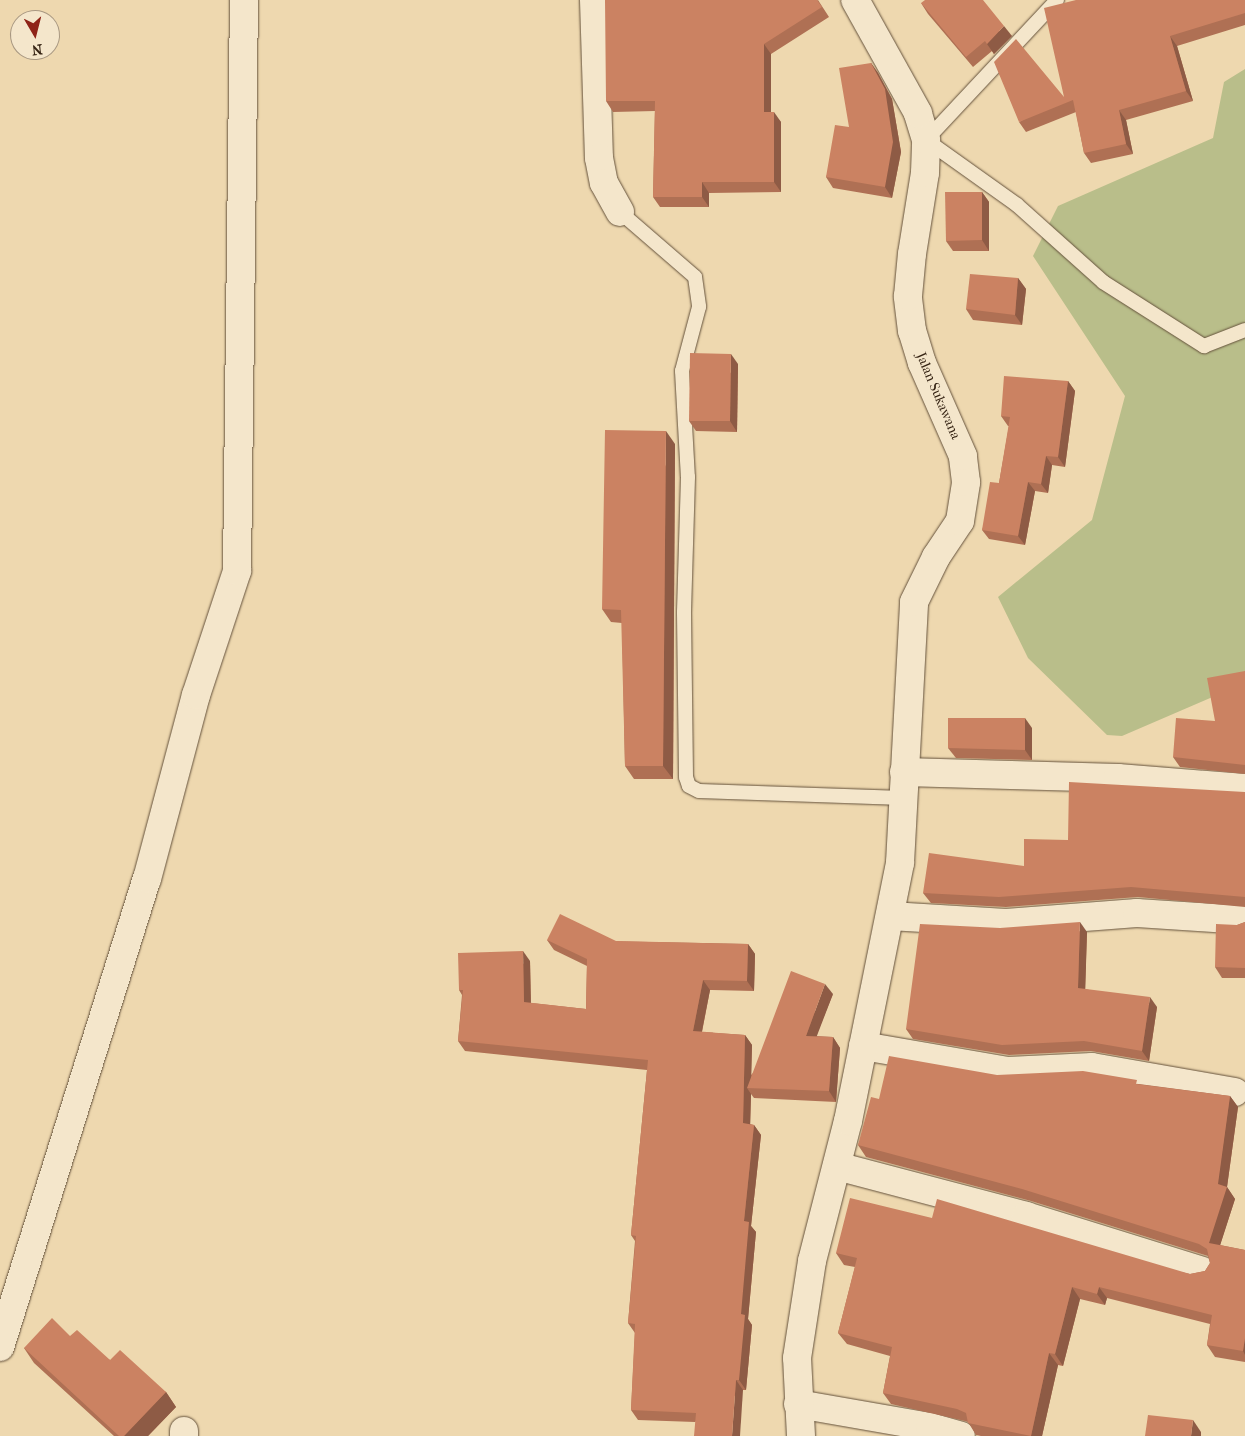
<!DOCTYPE html>
<style>
body{margin:0}
#map{position:relative;width:1245px;height:1436px;overflow:hidden;background:#eed8af;font-family:"IM FELL French Canon",serif}
div>[style]{position:absolute}
[style*='--x']{left:calc(var(--x)*1px);top:calc(var(--y)*1px);width:calc(var(--w)*1px);rotate:calc(var(--a)*1deg)}
.green>*{inset:0;background:#b9be8a}
.roads{filter:drop-shadow(0 0 1px #64513b) drop-shadow(0 0 1px #64513b)}
.lane>*{height:14px;margin:-7px;padding:0 7px;transform-origin:7px;border-radius:7px;background:#f4e6cb}
.street>*{height:28px;margin:-14px;padding:0 14px;transform-origin:14px;border-radius:14px;background:#f4e6cb}
.wall>*{inset:0;background:#af7054}
.shaded-wall>*{inset:0;background:#8e5b45}
.building>*{inset:0;background:#cb8262}
span{translate:-50% -50%;white-space:nowrap;text-align:center;line-height:1.15;-webkit-text-stroke:4.5px #f4e6cb;paint-order:stroke}
.street-label{font-size:14px;color:#362414}
.north{position:absolute;left:10px;top:10px;width:50px;height:50px;box-sizing:border-box;background:#f4e6cb;border:1px solid #a89882;border-radius:50%;rotate:172deg;font-size:14px;font-weight:700;line-height:20px;text-align:center;color:#362414}
.north::after{content:'';display:block;margin:auto;width:18px;height:22px;background:#8f2418;clip-path:polygon(50% 0,100% 100%,50% 72%,0 100%)}
</style>
<div id="map">
<div class="green">
<div style="clip-path:polygon(1245px 69px,1245px 683px,1122px 736px,1107px 735px,1028px 658px,998px 597px,1092px 520px,1125px 396px,1033px 256px,1058px 206px,1213px 138px,1224px 82px)"></div>
</div>
<div class="roads">
<div class="lane">
<div style="--x:1057;--y:0;--w:192;--a:133.1"></div>
<div style="--x:926;--y:140;--w:112;--a:35.5"></div>
<div style="--x:1017;--y:205;--w:115;--a:41.8"></div>
<div style="--x:1103;--y:282;--w:120;--a:32.4"></div>
<div style="--x:1204;--y:346;--w:44;--a:-21.3"></div>
<div style="--x:620;--y:212;--w:99;--a:40.9"></div>
<div style="--x:695;--y:277;--w:30;--a:82"></div>
<div style="--x:699;--y:307;--w:66;--a:104.9"></div>
<div style="--x:682;--y:371;--w:106;--a:86.8"></div>
<div style="--x:688;--y:477;--w:136;--a:91.7"></div>
<div style="--x:684;--y:613;--w:164;--a:89.3"></div>
<div style="--x:686;--y:777;--w:9;--a:72"></div>
<div style="--x:689;--y:786;--w:11;--a:27"></div>
<div style="--x:699;--y:791;--w:204;--a:2"></div>
</div>
<div class="street">
<div style="--x:594;--y:0;--w:158;--a:88.2"></div>
<div style="--x:599;--y:158;--w:25;--a:79"></div>
<div style="--x:604;--y:183;--w:33;--a:61"></div>
<div style="--x:904;--y:772;--w:214;--a:1.6"></div>
<div style="--x:1118;--y:778;--w:127;--a:4.5"></div>
<div style="--x:890;--y:916;--w:116;--a:3.5"></div>
<div style="--x:1006;--y:923;--w:131;--a:-4.4"></div>
<div style="--x:1137;--y:913;--w:108;--a:3.7"></div>
<div style="--x:863;--y:1046;--w:147;--a:9.8"></div>
<div style="--x:1008;--y:1071;--w:84;--a:-2.7"></div>
<div style="--x:1092;--y:1067;--w:145;--a:9.9"></div>
<div style="--x:837;--y:1166;--w:196;--a:14.8"></div>
<div style="--x:1026;--y:1216;--w:185;--a:17.3"></div>
<div style="--x:0;--y:1347;--w:491;--a:-72.6"></div>
<div style="--x:147;--y:879;--w:190;--a:-75.1"></div>
<div style="--x:196;--y:695;--w:131;--a:-71.7"></div>
<div style="--x:237;--y:571;--w:571;--a:-89.3"></div>
<div style="--x:798;--y:1404;--w:134;--a:9.9"></div>
<div style="--x:930;--y:1427;--w:32;--a:16"></div>
<div style="--x:184;--y:1436;--w:5;--a:-90"></div>
<div style="--x:801;--y:1436;--w:78;--a:-92.9"></div>
<div style="--x:797;--y:1358;--w:98;--a:-81.2"></div>
<div style="--x:812;--y:1261;--w:145;--a:-75.6"></div>
<div style="--x:848;--y:1121;--w:263;--a:-78.6"></div>
<div style="--x:900;--y:863;--w:261;--a:-86.9"></div>
<div style="--x:914;--y:602;--w:50;--a:-63.9"></div>
<div style="--x:936;--y:557;--w:43;--a:-56.3"></div>
<div style="--x:960;--y:521;--w:39;--a:-81"></div>
<div style="--x:966;--y:482;--w:26;--a:-97"></div>
<div style="--x:963;--y:456;--w:102;--a:-113.8"></div>
<div style="--x:922;--y:363;--w:34;--a:-107"></div>
<div style="--x:912;--y:331;--w:35;--a:-97"></div>
<div style="--x:908;--y:296;--w:42;--a:-84.6"></div>
<div style="--x:912;--y:254;--w:82;--a:-80.9"></div>
<div style="--x:925;--y:173;--w:33;--a:-88"></div>
<div style="--x:926;--y:140;--w:28;--a:-107"></div>
<div style="--x:918;--y:113;--w:129;--a:-119.1"></div>
</div>
</div>
<div class="wall">
<div style="clip-path:polygon(818px 0,829px 17px,771px 54px,771px 112px,781px 122px,781px 192px,709px 193px,709px 207px,660px 207px,653px 197px,655px 111px,613px 112px,606px 101px)"></div>
<div style="clip-path:polygon(1076px 0,1245px 0,1245px 25px,1177px 46px,1193px 101px,1126px 120px,1133px 154px,1091px 163px,1084px 153px,1076px 112px,1026px 132px,1019px 122px,1064px 97px)"></div>
<div style="clip-path:polygon(921px 3px,1012px 36px,994px 54px,992px 51px,973px 67px,928px 14px)"></div>
<div style="clip-path:polygon(871px 63px,878px 73px,892px 99px,901px 152px,892px 198px,833px 188px,826px 177px,849px 127px)"></div>
<div style="clip-path:polygon(982px 192px,989px 202px,989px 251px,953px 251px,946px 241px)"></div>
<div style="clip-path:polygon(1018px 278px,1026px 289px,1022px 325px,973px 320px,966px 309px)"></div>
<div style="clip-path:polygon(738px 364px,737px 432px,696px 431px,689px 421px)"></div>
<div style="clip-path:polygon(1068px 381px,1075px 391px,1065px 467px,1052px 465px,1048px 493px,1035px 491px,1025px 545px,989px 539px,982px 530px,999px 483px,1009px 426px,1008px 426px,1001px 416px)"></div>
<div style="clip-path:polygon(675px 444px,673px 779px,634px 779px,625px 766px,622px 623px,611px 622px,602px 609px)"></div>
<div style="clip-path:polygon(1245px 671px,1245px 774px,1180px 767px,1173px 757px,1215px 721px)"></div>
<div style="clip-path:polygon(1032px 728px,1032px 760px,956px 758px,948px 748px)"></div>
<div style="clip-path:polygon(1245px 792px,1245px 907px,1138px 897px,1006px 907px,931px 903px,923px 893px,1024px 866px,1068px 840px)"></div>
<div style="clip-path:polygon(1245px 922px,1245px 978px,1222px 978px,1215px 967px,1237px 925px)"></div>
<div style="clip-path:polygon(1000px 928px,1087px 932px,1085px 989px,1157px 1007px,1149px 1061px,1091px 1051px,1009px 1055px,913px 1039px,906px 1029px)"></div>
<div style="clip-path:polygon(547px 940px,748px 944px,755px 954px,754px 991px,710px 990px,702px 1032px,745px 1035px,752px 1045px,751px 1075px,833px 994px,816px 1036px,833px 1037px,840px 1048px,836px 1102px,754px 1098px,751px 1094px,750px 1124px,754px 1125px,761px 1135px,751px 1226px,756px 1232px,748px 1319px,752px 1325px,746px 1390px,743px 1390px,695px 1422px,638px 1420px,631px 1410px,635px 1333px,628px 1323px,635px 1241px,631px 1235px,647px 1070px,465px 1051px,458px 1041px,462px 995px,459px 990px,530px 961px,531px 1003px,586px 1009px,587px 966px,554px 950px)"></div>
<div style="clip-path:polygon(997px 1075px,1139px 1084px,1230px 1096px,1238px 1107px,1227px 1187px,1235px 1199px,1220px 1245px,1245px 1250px,1245px 1362px,1215px 1357px,1207px 1345px,1210px 1324px,1107px 1298px,1105px 1305px,1080px 1299px,1063px 1366px,1058px 1365px,1042px 1436px,981px 1436px,976px 1435px,968px 1422px,965px 1421px,891px 1404px,883px 1393px,890px 1356px,847px 1344px,838px 1333px,855px 1267px,844px 1265px,836px 1253px,932px 1218px,1190px 1274px,1205px 1271px,1210px 1263px,1208px 1256px,1031px 1201px,866px 1157px,858px 1145px,879px 1099px)"></div>
<div style="clip-path:polygon(70px 1336px,110px 1360px,166px 1392px,176px 1407px,148px 1436px,114px 1436px,34px 1363px,24px 1348px)"></div>
</div>
<div class="shaded-wall">
<div style="clip-path:polygon(1004px 26px,1012px 36px,994px 54px,987px 44px)"></div>
<div style="clip-path:polygon(1170px 36px,1177px 46px,1193px 101px,1186px 91px)"></div>
<div style="clip-path:polygon(764px 44px,771px 54px,771px 122px,764px 112px)"></div>
<div style="clip-path:polygon(871px 63px,878px 73px,892px 99px,901px 152px,892px 198px,885px 187px)"></div>
<div style="clip-path:polygon(1119px 110px,1126px 120px,1133px 154px,1126px 144px)"></div>
<div style="clip-path:polygon(774px 112px,781px 122px,781px 192px,774px 182px)"></div>
<div style="clip-path:polygon(702px 182px,709px 193px,709px 207px,702px 197px)"></div>
<div style="clip-path:polygon(982px 192px,989px 202px,989px 251px,982px 240px)"></div>
<div style="clip-path:polygon(1018px 278px,1026px 289px,1022px 325px,1015px 315px)"></div>
<div style="clip-path:polygon(731px 354px,738px 364px,737px 432px,730px 421px)"></div>
<div style="clip-path:polygon(1068px 381px,1075px 391px,1065px 467px,1058px 457px)"></div>
<div style="clip-path:polygon(666px 431px,675px 444px,673px 779px,663px 766px)"></div>
<div style="clip-path:polygon(1046px 456px,1052px 465px,1048px 493px,1041px 484px)"></div>
<div style="clip-path:polygon(1028px 482px,1035px 491px,1025px 545px,1018px 536px)"></div>
<div style="clip-path:polygon(1025px 718px,1032px 728px,1032px 760px,1025px 750px)"></div>
<div style="clip-path:polygon(1080px 922px,1087px 932px,1085px 998px,1078px 988px)"></div>
<div style="clip-path:polygon(748px 944px,755px 954px,754px 991px,747px 981px)"></div>
<div style="clip-path:polygon(523px 951px,530px 961px,531px 1012px,524px 1002px)"></div>
<div style="clip-path:polygon(703px 980px,710px 990px,700px 1041px,693px 1031px)"></div>
<div style="clip-path:polygon(825px 984px,833px 994px,813px 1046px,806px 1036px)"></div>
<div style="clip-path:polygon(1150px 997px,1157px 1007px,1149px 1061px,1142px 1051px)"></div>
<div style="clip-path:polygon(745px 1035px,752px 1045px,751px 1088px,747px 1088px,751px 1094px,750px 1133px,743px 1123px)"></div>
<div style="clip-path:polygon(833px 1037px,840px 1048px,836px 1102px,829px 1091px)"></div>
<div style="clip-path:polygon(1230px 1096px,1238px 1107px,1227px 1187px,1235px 1199px,1217px 1255px,1209px 1243px)"></div>
<div style="clip-path:polygon(754px 1125px,761px 1135px,751px 1226px,756px 1232px,748px 1319px,752px 1325px,746px 1390px,739px 1380px,741px 1314px,744px 1221px)"></div>
<div style="clip-path:polygon(1072px 1287px,1080px 1299px,1063px 1366px,1055px 1354px)"></div>
<div style="clip-path:polygon(1099px 1287px,1107px 1298px,1105px 1305px,1097px 1294px)"></div>
<div style="clip-path:polygon(1245px 1338px,1245px 1355px,1243px 1351px)"></div>
<div style="clip-path:polygon(1049px 1353px,1058px 1365px,1042px 1436px,1031px 1436px)"></div>
<div style="clip-path:polygon(736px 1380px,743px 1390px,740px 1436px,732px 1436px)"></div>
<div style="clip-path:polygon(166px 1392px,176px 1407px,148px 1436px,124px 1436px)"></div>
<div style="clip-path:polygon(1193px 1420px,1201px 1432px,1201px 1436px,1191px 1436px)"></div>
</div>
<div class="building">
<div style="clip-path:polygon(605px 0,817px 0,822px 7px,764px 44px,764px 112px,774px 112px,774px 182px,702px 182px,702px 197px,653px 197px,655px 101px,606px 101px)"></div>
<div style="clip-path:polygon(925px 0,983px 0,1004px 26px,987px 44px,985px 41px,966px 57px,921px 3px)"></div>
<div style="clip-path:polygon(1076px 0,1245px 0,1245px 13px,1170px 36px,1186px 91px,1119px 110px,1126px 144px,1084px 153px,1073px 100px,1019px 122px,994px 62px,1016px 39px,1064px 97px,1044px 8px)"></div>
<div style="clip-path:polygon(871px 63px,885px 89px,893px 142px,885px 187px,826px 177px,835px 125px,849px 127px,839px 68px)"></div>
<div style="clip-path:polygon(945px 192px,982px 192px,982px 240px,946px 241px)"></div>
<div style="clip-path:polygon(970px 274px,1018px 278px,1015px 315px,966px 309px)"></div>
<div style="clip-path:polygon(690px 353px,731px 354px,730px 421px,689px 421px)"></div>
<div style="clip-path:polygon(1004px 376px,1068px 381px,1058px 457px,1046px 456px,1041px 484px,1028px 482px,1018px 536px,982px 530px,990px 482px,999px 483px,1010px 417px,1001px 416px)"></div>
<div style="clip-path:polygon(605px 430px,666px 431px,663px 766px,625px 766px,621px 610px,602px 609px)"></div>
<div style="clip-path:polygon(1245px 671px,1245px 765px,1173px 757px,1176px 718px,1215px 721px,1207px 678px)"></div>
<div style="clip-path:polygon(948px 718px,1025px 718px,1025px 750px,948px 748px)"></div>
<div style="clip-path:polygon(1069px 782px,1245px 792px,1245px 897px,1131px 887px,999px 897px,923px 893px,929px 853px,1024px 866px,1024px 839px,1068px 840px)"></div>
<div style="clip-path:polygon(560px 914px,616px 941px,748px 944px,747px 981px,703px 980px,693px 1031px,745px 1035px,743px 1123px,754px 1125px,744px 1221px,749px 1222px,741px 1314px,745px 1315px,739px 1380px,736px 1380px,732px 1436px,694px 1436px,696px 1413px,631px 1410px,635px 1324px,628px 1323px,636px 1236px,631px 1235px,648px 1060px,458px 1041px,463px 990px,459px 990px,458px 953px,523px 951px,524px 1002px,586px 1009px,587px 959px,547px 940px)"></div>
<div style="clip-path:polygon(1080px 922px,1078px 988px,1150px 997px,1142px 1051px,1084px 1041px,1002px 1045px,906px 1029px,920px 924px,1000px 928px)"></div>
<div style="clip-path:polygon(1245px 922px,1245px 968px,1215px 967px,1216px 924px,1237px 925px)"></div>
<div style="clip-path:polygon(791px 971px,825px 984px,806px 1036px,833px 1037px,829px 1091px,747px 1088px)"></div>
<div style="clip-path:polygon(889px 1056px,997px 1075px,1083px 1071px,1137px 1080px,1136px 1084px,1230px 1096px,1218px 1184px,1227px 1187px,1209px 1243px,1245px 1250px,1245px 1338px,1243px 1351px,1207px 1345px,1212px 1315px,1099px 1287px,1097px 1294px,1072px 1287px,1055px 1354px,1049px 1353px,1031px 1436px,968px 1423px,966px 1413px,957px 1409px,883px 1393px,892px 1347px,838px 1333px,857px 1258px,836px 1253px,850px 1198px,932px 1218px,937px 1199px,1190px 1274px,1205px 1271px,1210px 1263px,1207px 1249px,1199px 1244px,1022px 1189px,858px 1145px,871px 1097px,879px 1099px)"></div>
<div style="clip-path:polygon(52px 1318px,70px 1336px,77px 1330px,110px 1360px,120px 1350px,166px 1392px,124px 1436px,119px 1436px,24px 1348px)"></div>
<div style="clip-path:polygon(1148px 1415px,1193px 1420px,1191px 1436px,1145px 1436px)"></div>
</div>
<div class="street-label">
<span style="left:938px;top:396px;rotate:67deg">Jalan Sukawana</span>
</div>
<div class="north">N</div>
</div>
